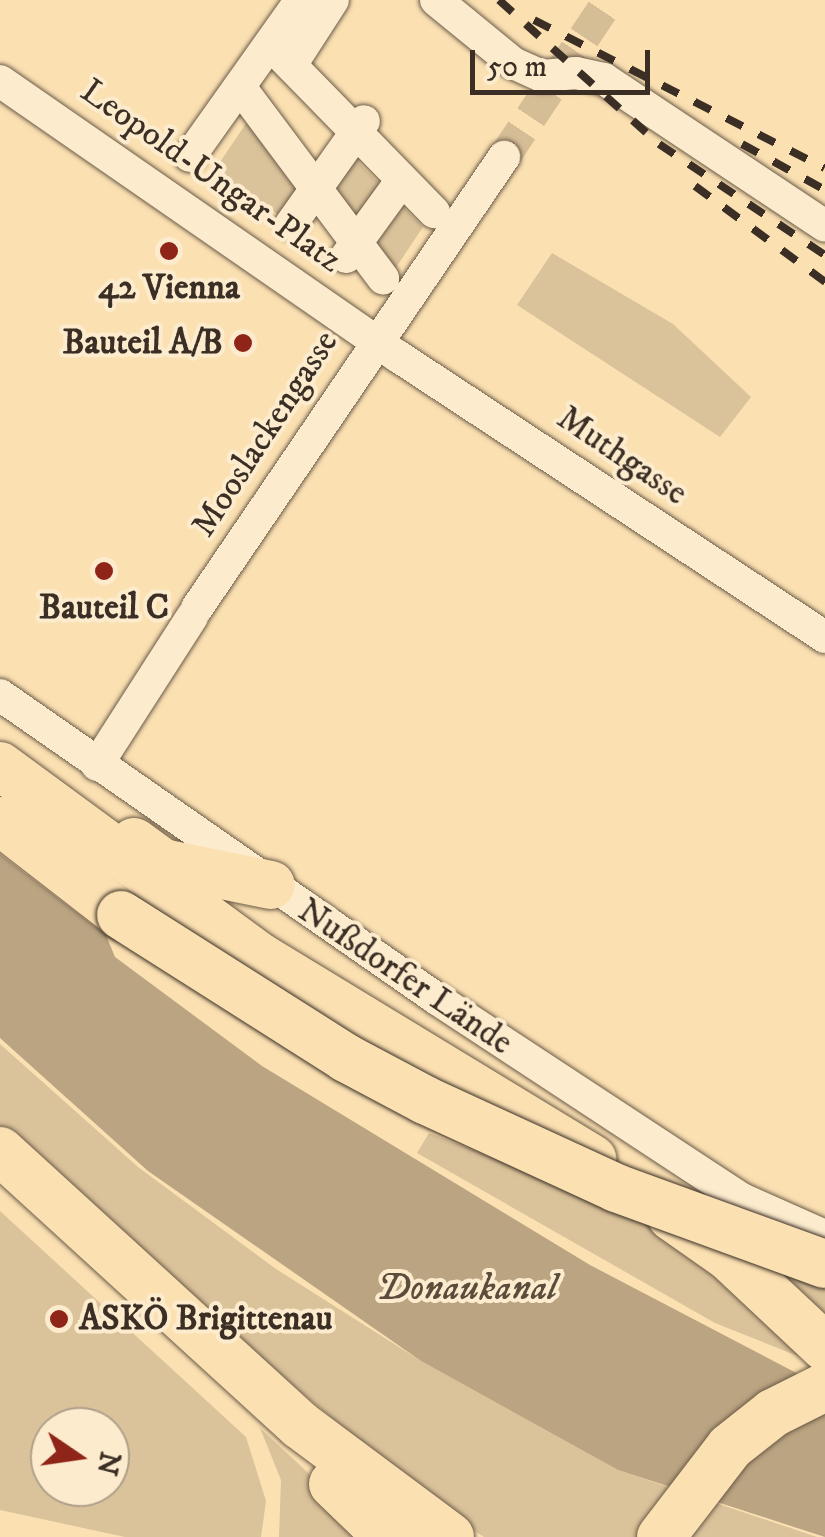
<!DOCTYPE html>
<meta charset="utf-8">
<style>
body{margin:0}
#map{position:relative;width:825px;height:1537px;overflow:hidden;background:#fbe0b2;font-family:"IM FELL DW Pica",serif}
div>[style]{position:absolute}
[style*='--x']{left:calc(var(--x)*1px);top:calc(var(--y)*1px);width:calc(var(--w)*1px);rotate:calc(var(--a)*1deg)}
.green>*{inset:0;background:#dac29a}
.water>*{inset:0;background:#baa482}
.minor-tunnel>*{height:32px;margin-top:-16px;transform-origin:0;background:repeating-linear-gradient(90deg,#d5bd96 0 32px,transparent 0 48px)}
.roads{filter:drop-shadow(0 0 2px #6b5b48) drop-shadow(0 0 2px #6b5b48)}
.minor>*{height:32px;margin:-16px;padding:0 16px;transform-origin:16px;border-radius:16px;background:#fcebcd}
.highway>*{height:48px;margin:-24px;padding:0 24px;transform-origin:24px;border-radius:24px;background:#fbe0b2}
.rail>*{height:8px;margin-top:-4px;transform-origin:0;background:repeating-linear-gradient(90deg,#3b2f25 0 18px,transparent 0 36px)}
.bridges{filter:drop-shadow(0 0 2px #3b2f25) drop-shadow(0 0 2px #3b2f25)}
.highway-bridge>*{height:48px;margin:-24px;padding:0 24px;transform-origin:24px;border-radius:24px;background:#fbe0b2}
.dots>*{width:28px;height:28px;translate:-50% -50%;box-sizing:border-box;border:5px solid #fcebcd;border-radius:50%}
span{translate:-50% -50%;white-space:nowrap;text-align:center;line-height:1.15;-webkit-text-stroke:8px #fcebcd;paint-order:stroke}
.street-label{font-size:35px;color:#3b2f25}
.poi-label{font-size:35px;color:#3b2f25;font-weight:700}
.right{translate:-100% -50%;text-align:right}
.left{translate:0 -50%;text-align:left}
.water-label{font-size:38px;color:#5b4c3c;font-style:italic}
.north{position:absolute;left:30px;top:1407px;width:100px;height:100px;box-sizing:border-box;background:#fcebcd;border:2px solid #afa08a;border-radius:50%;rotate:103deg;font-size:28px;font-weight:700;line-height:40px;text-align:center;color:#3b2f25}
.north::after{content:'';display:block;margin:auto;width:35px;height:45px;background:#8f2418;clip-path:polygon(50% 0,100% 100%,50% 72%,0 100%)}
.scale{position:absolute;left:470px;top:50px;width:180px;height:45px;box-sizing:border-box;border:5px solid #3b2f25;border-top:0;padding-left:12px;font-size:30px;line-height:35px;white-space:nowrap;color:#3b2f25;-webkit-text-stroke:8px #fcebcd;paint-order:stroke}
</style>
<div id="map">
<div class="green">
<div style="clip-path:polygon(249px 119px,299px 187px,279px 215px,214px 171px)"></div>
<div style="clip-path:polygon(354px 158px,384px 188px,361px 222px,333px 190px)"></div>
<div style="clip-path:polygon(398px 202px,423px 227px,393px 272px,369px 243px)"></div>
<div style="clip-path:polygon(552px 253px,673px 324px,751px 397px,720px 437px,517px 305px)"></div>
<div style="clip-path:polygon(0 1044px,138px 1167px,276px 1269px,421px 1361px,618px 1470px,817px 1537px,484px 1537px,436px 1505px,135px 1253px,0 1127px)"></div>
<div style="clip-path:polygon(429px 1133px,825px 1287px,825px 1367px,715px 1323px,417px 1153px)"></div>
<div style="clip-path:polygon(evenodd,0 1211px,246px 1437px,266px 1501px,261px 1537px,125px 1537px,0 1510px,0 1211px,50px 1427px,110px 1427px,110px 1487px,50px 1487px,50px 1427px)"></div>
<div style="clip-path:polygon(260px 1428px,303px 1468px,372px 1537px,279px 1537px,281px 1480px)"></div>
</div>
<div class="water">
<div style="clip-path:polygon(0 854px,106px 935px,115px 957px,262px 1066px,590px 1265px,825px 1388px,825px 1537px,618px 1470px,421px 1361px,148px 1171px,0 1038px)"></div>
</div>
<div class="minor-tunnel">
<div style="--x:504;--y:157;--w:189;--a:-56.2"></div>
</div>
<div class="roads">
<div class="minor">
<div style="--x:436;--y:0;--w:99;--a:39.3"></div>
<div style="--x:513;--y:63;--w:32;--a:24"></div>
<div style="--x:542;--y:76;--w:34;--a:-5"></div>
<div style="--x:576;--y:73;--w:29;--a:12"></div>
<div style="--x:604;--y:79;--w:265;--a:33.6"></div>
<div style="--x:270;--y:44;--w:235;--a:45.7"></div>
<div style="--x:291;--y:65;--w:77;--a:-57.1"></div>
<div style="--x:0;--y:81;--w:485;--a:34.7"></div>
<div style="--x:399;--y:357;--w:510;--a:33.32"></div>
<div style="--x:240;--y:87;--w:239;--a:53.2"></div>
<div style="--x:190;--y:156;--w:191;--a:-54.6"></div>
<div style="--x:291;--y:224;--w:126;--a:-54.7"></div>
<div style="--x:346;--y:257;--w:95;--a:-54"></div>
<div style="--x:197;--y:608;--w:546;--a:-55.76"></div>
<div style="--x:0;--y:695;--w:532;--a:34.82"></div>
<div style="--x:437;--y:999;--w:365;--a:33.3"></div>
<div style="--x:742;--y:1199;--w:91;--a:24"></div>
<div style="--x:97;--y:765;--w:176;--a:-57.3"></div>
</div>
<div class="highway">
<div style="--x:0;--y:766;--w:323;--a:36.3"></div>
<div style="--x:260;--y:957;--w:389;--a:31.3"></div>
<div style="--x:0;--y:821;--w:153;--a:37.8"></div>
<div style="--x:134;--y:842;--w:36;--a:36"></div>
<div style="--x:163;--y:863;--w:110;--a:11.5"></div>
<div style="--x:0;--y:1151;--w:406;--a:42.4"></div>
<div style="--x:300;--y:1425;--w:187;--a:36.7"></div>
<div style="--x:671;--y:1216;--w:70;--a:35.1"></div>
<div style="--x:728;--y:1256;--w:133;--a:43.2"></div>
<div style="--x:333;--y:1484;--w:76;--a:43.9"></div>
<div style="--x:661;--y:1537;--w:113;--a:-52.5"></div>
<div style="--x:730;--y:1447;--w:55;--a:-38.3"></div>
<div style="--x:773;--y:1413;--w:58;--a:-26.6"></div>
</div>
</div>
<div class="rail">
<div style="--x:499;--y:0;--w:215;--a:42"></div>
<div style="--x:659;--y:144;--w:200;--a:33.8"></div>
<div style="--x:534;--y:20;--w:326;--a:27"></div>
<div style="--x:742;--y:144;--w:95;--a:29"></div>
<div style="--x:695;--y:186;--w:162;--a:36.4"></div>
</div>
<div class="bridges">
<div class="highway-bridge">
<div style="--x:121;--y:915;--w:267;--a:32.4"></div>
<div style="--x:346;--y:1058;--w:89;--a:28"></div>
<div style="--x:425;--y:1100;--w:210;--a:24.7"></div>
<div style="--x:616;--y:1188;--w:222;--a:20"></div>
</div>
</div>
<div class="dots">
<div style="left:169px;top:251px;background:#8f2418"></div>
<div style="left:243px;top:343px;background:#8f2418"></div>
<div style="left:104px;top:571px;background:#8f2418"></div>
<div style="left:59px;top:1319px;background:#8f2418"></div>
</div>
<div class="street-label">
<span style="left:211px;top:176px;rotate:35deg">Leopold-Ungar-Platz</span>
<span style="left:265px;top:434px;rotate:-57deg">Mooslackengasse</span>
<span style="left:622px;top:456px;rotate:34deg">Muthgasse</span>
<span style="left:405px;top:977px;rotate:34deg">Nußdorfer Lände</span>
</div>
<div class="poi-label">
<span style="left:169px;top:288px">42 Vienna</span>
<span class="right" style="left:223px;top:343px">Bauteil A/B</span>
<span style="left:104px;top:608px">Bauteil C</span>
<span class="left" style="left:79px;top:1319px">ASKÖ Brigittenau</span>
</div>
<div class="water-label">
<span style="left:467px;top:1289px">Donaukanal</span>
</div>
<div class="north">N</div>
<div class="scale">50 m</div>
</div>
